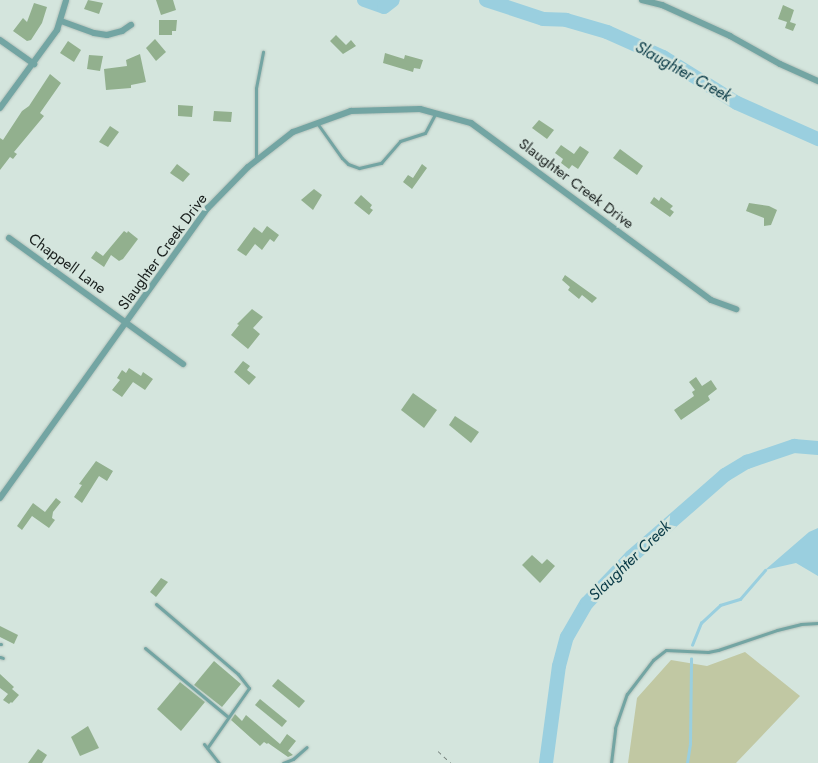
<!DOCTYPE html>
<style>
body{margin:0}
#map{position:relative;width:818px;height:763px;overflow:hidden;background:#d4e5dd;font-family:Jost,sans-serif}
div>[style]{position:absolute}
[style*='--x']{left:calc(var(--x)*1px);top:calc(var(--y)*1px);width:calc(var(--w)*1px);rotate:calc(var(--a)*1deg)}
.green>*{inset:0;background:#c1c8a3}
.water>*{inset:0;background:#9acfdf}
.stream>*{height:2.5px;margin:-1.25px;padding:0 1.25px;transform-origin:1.25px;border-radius:1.25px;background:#9acfdf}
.river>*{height:14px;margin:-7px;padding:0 7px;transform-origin:7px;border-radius:7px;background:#9acfdf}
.building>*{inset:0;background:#92b08e}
.path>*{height:1px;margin-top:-0.5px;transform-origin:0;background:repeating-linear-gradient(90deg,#737e79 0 4px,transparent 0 8px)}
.roads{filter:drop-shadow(0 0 1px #b2c1ba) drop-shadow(0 0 1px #b2c1ba)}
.lane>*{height:3px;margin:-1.5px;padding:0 1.5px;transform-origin:1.5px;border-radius:1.5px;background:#73a5a3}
.street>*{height:6px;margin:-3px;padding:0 3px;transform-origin:3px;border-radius:3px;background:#73a5a3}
span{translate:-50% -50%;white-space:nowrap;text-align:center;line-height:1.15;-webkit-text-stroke:5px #d4e5dd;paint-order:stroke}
.street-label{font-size:15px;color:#191f1d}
.water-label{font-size:16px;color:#083945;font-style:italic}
</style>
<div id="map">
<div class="green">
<div style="clip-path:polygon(745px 652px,800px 696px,736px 763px,628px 763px,637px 698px,671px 660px,707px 666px)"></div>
</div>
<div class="water">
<div style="clip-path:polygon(818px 528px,818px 576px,796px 563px,765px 570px,809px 532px)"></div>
</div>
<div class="stream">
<div style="--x:692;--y:645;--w:24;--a:-68"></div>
<div style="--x:701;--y:623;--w:26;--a:-43"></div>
<div style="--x:720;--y:605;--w:21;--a:-17"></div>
<div style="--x:740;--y:599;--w:38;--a:-49"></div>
<div style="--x:687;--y:763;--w:19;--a:-81"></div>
<div style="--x:690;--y:744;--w:85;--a:-89.3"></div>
</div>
<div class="river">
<div style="--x:364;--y:0;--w:21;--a:19"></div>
<div style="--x:384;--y:7;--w:11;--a:-38"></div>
<div style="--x:486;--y:0;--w:60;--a:18.4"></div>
<div style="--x:543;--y:19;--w:23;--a:2"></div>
<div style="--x:566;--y:20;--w:43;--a:16.3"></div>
<div style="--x:607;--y:32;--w:61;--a:24.1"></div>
<div style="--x:663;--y:57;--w:87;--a:31.9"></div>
<div style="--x:737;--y:103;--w:89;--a:24"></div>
<div style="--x:546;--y:763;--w:98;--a:-82.4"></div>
<div style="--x:559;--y:666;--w:30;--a:-75"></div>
<div style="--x:567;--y:637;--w:39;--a:-60"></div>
<div style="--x:587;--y:603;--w:64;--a:-46.3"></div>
<div style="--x:631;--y:557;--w:125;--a:-41.1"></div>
<div style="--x:725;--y:475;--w:26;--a:-31"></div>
<div style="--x:747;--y:462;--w:50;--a:-18.8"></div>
<div style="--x:794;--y:446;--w:24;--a:5"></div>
</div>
<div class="building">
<div style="clip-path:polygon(88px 0,103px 3px,99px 14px,84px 9px)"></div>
<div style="clip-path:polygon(156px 0,173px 0,176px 10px,161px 15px)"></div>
<div style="clip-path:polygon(34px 3px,47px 7px,42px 23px,31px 40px,27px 41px,13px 31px,23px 18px,27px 22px)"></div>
<div style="clip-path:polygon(783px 5px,794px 10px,790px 22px,796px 24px,793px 31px,785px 28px,787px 22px,778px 19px)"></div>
<div style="clip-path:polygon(159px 20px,177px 20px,176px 31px,172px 31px,172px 35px,159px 35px)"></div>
<div style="clip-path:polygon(336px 35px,346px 45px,351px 40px,356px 46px,343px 54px,330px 41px)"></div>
<div style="clip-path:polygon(155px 39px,166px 52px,156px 61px,146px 48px)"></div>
<div style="clip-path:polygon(68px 41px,81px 50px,74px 62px,60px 53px)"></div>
<div style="clip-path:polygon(385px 53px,404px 59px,405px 55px,423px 60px,420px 69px,414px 68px,413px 72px,383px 63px)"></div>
<div style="clip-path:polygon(140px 54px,146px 82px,131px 85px,131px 88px,106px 90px,104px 69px,127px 66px,126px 60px)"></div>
<div style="clip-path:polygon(89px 55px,103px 56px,100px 71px,87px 69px)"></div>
<div style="clip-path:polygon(50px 74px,61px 83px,40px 113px,44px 116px,14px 152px,17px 154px,13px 159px,10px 157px,0 170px,0 138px,3px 140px,22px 111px,29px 106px)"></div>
<div style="clip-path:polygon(178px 105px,193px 106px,192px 117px,178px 116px)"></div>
<div style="clip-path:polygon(214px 111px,232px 112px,231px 122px,213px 121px)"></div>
<div style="clip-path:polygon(539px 120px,554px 130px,547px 139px,532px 128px)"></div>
<div style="clip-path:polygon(110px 126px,119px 132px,108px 147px,99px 142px)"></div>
<div style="clip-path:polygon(561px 145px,574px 154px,580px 146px,589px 152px,578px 169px,572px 165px,569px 169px,561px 163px,563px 159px,555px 153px)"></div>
<div style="clip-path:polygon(620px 149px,643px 166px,637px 175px,613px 158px)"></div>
<div style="clip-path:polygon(177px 164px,190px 174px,183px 182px,170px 173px)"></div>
<div style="clip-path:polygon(422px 164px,427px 168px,412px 189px,403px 182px,408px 175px,413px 178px)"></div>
<div style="clip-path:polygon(314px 189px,322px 195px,313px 210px,301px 200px)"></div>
<div style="clip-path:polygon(361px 195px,372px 205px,370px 208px,373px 210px,369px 215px,354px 203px)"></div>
<div style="clip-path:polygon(654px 197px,659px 201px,661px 197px,673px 206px,670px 209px,674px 212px,670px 217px,650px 203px)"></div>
<div style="clip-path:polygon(749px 203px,769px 206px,777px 210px,771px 225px,764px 226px,764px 218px,746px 211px)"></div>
<div style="clip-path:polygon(267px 226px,279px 235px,274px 242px,270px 239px,262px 250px,255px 244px,246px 256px,237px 250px,254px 227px,262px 233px)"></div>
<div style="clip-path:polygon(124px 231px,127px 233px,128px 231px,138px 239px,123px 259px,119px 261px,111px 255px,104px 267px,91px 258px,96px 251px,103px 256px)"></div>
<div style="clip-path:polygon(565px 275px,597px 298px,592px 303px,582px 295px,579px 299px,568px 290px,570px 287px,562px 280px)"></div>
<div style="clip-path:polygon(252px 309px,263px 317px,253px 328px,260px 334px,248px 349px,231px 335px,239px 325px,237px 324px)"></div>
<div style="clip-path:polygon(243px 361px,250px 366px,247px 370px,256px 377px,249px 385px,234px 372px)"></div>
<div style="clip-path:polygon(129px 368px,141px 376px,143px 372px,153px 379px,145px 390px,133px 382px,122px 397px,112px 390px,120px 380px,117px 378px,122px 370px,126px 373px)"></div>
<div style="clip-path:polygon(696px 377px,702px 386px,711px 380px,717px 389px,708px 396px,710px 400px,681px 420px,674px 410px,694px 396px,692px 392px,695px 390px,689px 382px)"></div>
<div style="clip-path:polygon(413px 393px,437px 410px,424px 428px,401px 410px)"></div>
<div style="clip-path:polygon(455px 416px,479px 432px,471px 443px,449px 425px)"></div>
<div style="clip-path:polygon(96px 461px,113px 471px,107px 481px,99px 476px,82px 503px,74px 497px,82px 485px,79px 484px)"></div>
<div style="clip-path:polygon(56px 498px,61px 502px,53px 512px,52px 518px,55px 520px,49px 528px,32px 516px,22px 530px,17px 526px,33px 503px,45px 512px)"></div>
<div style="clip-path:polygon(532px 555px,542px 564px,547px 559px,555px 566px,540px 583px,522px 565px)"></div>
<div style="clip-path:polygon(161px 578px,168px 582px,156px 597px,150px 592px)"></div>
<div style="clip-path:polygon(0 626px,18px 635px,14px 644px,0 637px)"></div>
<div style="clip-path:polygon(214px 661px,241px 684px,222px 707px,194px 685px)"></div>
<div style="clip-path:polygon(0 674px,14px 687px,12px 689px,19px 695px,12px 703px,11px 702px,9px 704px,3px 700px,8px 694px,0 688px)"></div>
<div style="clip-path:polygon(278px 679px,305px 701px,299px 708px,272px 686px)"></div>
<div style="clip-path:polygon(180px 682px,205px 702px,181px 731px,157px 709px)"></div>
<div style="clip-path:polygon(260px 699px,287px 721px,282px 727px,255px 705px)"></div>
<div style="clip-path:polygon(235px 714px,242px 721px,246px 715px,280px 744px,287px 734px,296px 741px,288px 751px,293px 755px,288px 757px,268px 743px,267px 744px,264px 742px,260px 746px,231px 720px)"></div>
<div style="clip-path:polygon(88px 726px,99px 748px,80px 756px,71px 737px)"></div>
<div style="clip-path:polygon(38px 749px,47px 755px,42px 763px,28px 763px)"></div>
</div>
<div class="path">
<div style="--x:438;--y:751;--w:18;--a:43"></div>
</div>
<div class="roads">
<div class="lane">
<div style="--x:317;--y:123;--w:43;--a:54.5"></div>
<div style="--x:342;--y:158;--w:8;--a:45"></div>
<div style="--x:348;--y:164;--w:12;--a:20"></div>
<div style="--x:359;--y:168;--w:23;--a:-13"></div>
<div style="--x:381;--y:163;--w:29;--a:-49"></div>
<div style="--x:400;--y:141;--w:26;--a:-18"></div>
<div style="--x:425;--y:133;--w:21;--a:-62"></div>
<div style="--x:256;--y:160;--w:72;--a:-90"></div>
<div style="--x:256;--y:88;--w:37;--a:-79"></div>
<div style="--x:156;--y:604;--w:108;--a:40.5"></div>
<div style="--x:238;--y:674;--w:18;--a:52"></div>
<div style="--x:249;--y:688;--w:73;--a:125"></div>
<div style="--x:0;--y:644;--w:1;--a:0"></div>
<div style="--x:145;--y:648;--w:108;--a:39.7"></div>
<div style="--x:0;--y:657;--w:3;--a:18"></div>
<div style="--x:204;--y:744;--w:24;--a:52"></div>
<div style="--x:283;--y:763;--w:11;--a:-22"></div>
<div style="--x:293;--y:759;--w:18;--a:-41"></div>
<div style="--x:611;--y:763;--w:35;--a:-83"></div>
<div style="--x:615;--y:728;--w:36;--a:-71"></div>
<div style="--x:627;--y:694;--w:43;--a:-52.6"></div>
<div style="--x:653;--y:660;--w:16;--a:-38"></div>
<div style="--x:666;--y:650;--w:42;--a:2.7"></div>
<div style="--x:708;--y:652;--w:10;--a:-11"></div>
<div style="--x:718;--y:650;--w:62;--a:-18.7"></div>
<div style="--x:777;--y:630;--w:25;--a:-14"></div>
<div style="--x:801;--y:624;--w:17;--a:-3"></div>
</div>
<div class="street">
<div style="--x:642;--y:0;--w:21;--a:14"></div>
<div style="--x:662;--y:5;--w:75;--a:24.5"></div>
<div style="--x:730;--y:36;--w:57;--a:29.2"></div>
<div style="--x:780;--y:64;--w:42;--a:24.1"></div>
<div style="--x:61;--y:21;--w:35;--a:20"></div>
<div style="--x:94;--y:33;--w:13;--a:9"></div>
<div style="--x:107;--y:35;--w:16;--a:-15"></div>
<div style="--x:122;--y:31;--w:11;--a:-34"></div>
<div style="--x:0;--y:40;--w:42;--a:35.2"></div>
<div style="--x:0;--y:108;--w:97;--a:-53.8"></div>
<div style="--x:57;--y:30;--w:31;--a:-73"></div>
<div style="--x:9;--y:238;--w:215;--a:35.9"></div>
<div style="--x:0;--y:498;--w:357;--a:-54.4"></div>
<div style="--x:208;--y:208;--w:57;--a:-45.7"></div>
<div style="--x:248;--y:167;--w:57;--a:-37.9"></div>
<div style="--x:293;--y:132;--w:62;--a:-19.9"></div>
<div style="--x:351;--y:111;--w:69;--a:-1.7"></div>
<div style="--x:420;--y:109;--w:53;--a:15.4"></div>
<div style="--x:471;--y:123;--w:298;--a:36.4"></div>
<div style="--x:711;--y:300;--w:27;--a:20"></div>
</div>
</div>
<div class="street-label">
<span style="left:576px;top:184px;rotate:37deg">Slaughter Creek Drive</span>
<span style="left:163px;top:252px;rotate:-54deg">Slaughter Creek Drive</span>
<span style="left:67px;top:264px;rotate:36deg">Chappell Lane</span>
</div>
<div class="water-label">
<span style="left:683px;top:72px;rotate:29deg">Slaughter Creek</span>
<span style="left:630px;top:561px;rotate:-44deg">Slaughter Creek</span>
</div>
</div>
